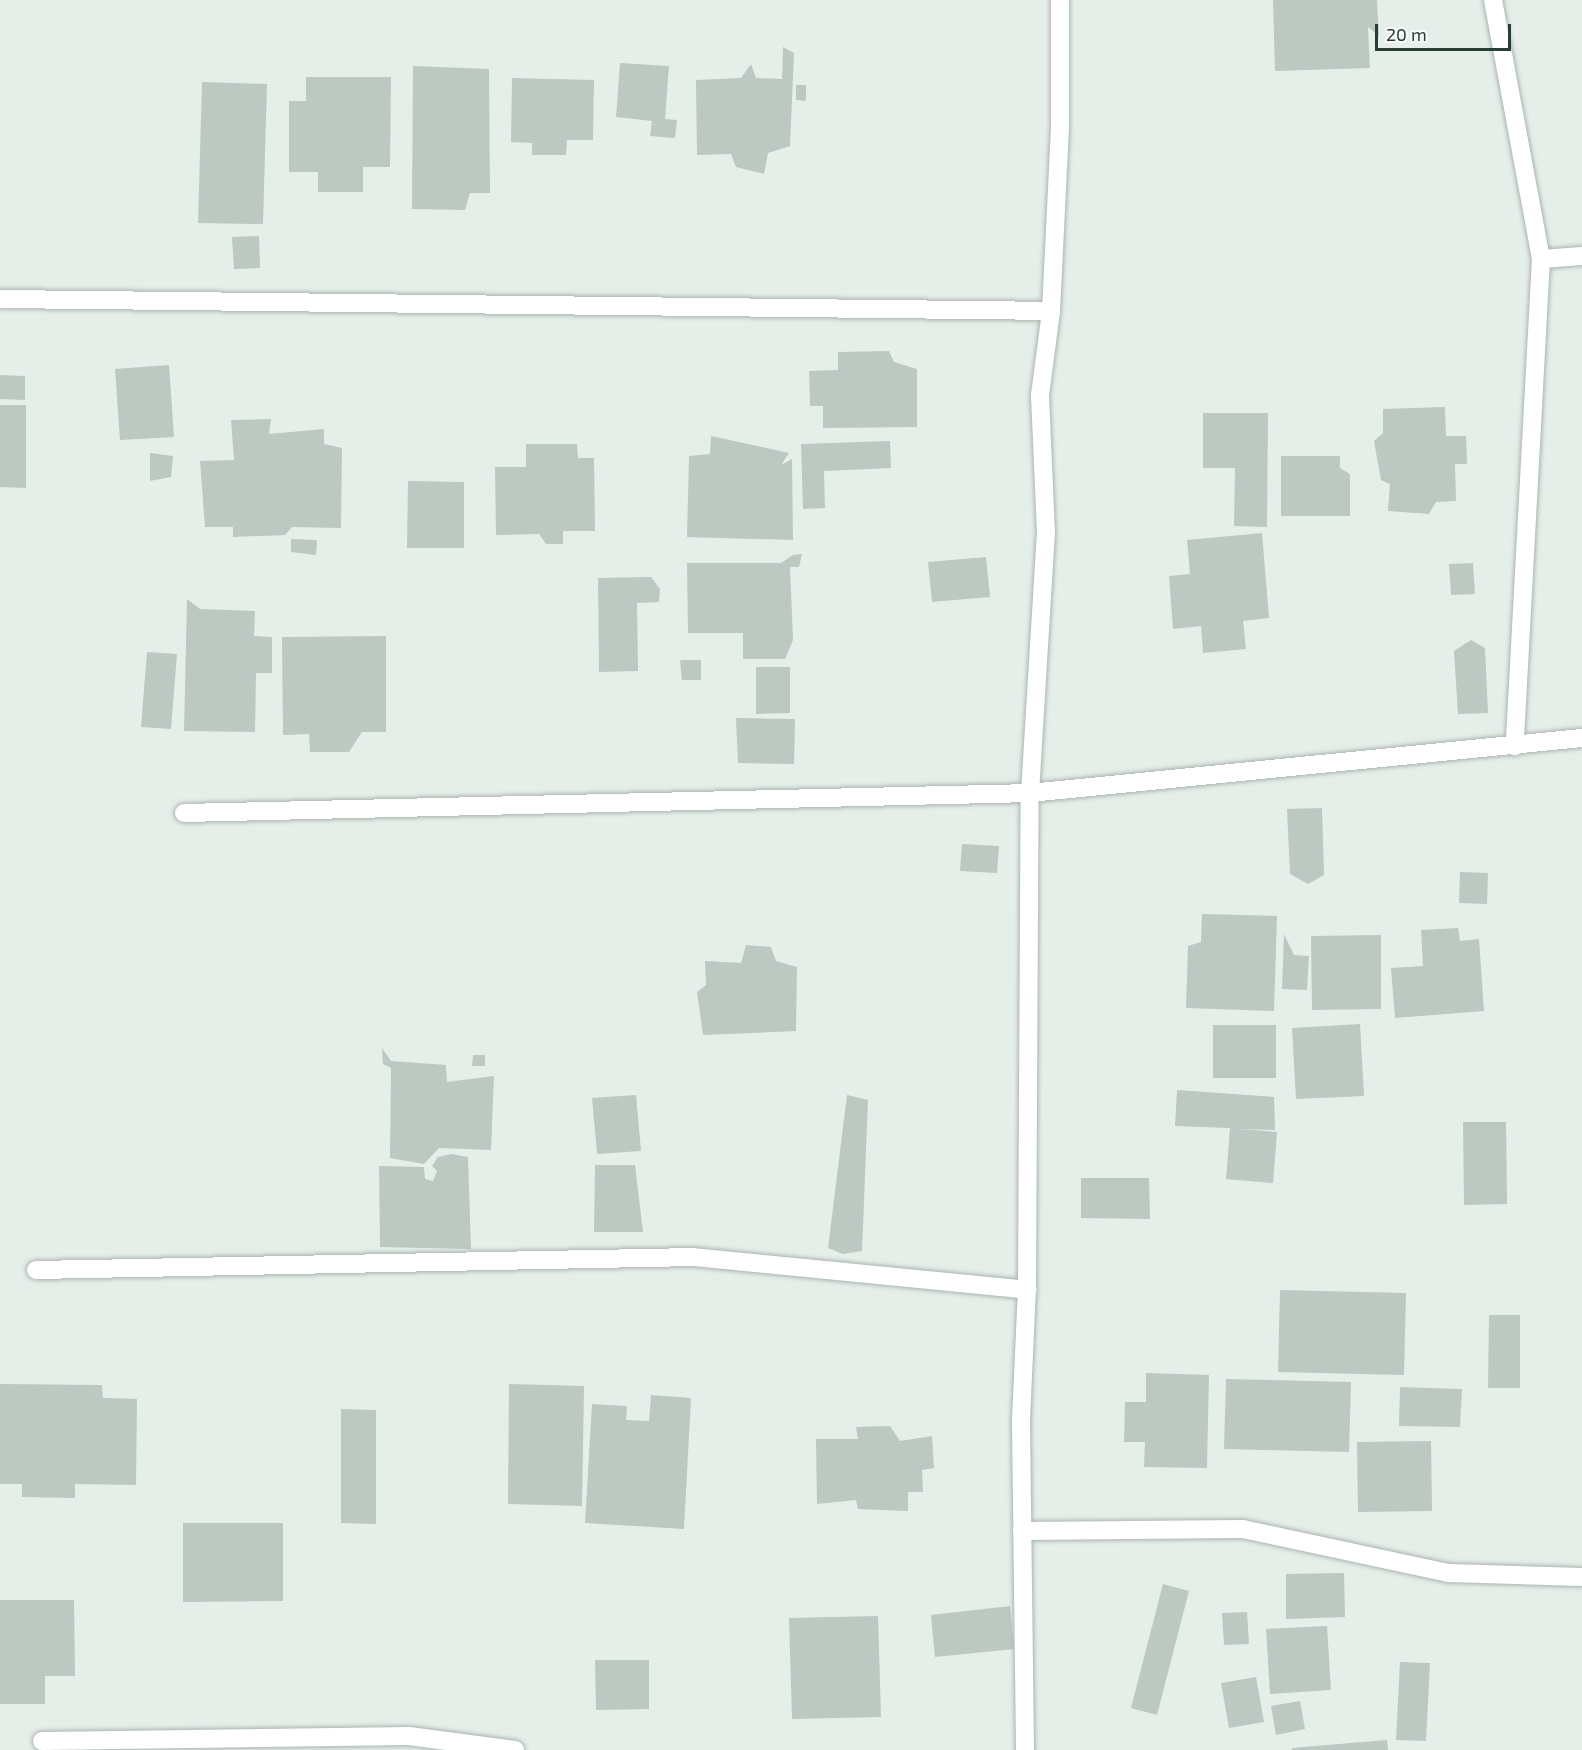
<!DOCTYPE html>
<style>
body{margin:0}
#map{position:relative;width:1582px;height:1750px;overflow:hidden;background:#e6eee9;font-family:"Exo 2",sans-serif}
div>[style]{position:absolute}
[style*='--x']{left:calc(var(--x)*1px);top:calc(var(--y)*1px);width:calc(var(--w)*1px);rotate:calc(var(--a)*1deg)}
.building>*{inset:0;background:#bcc8c2}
.roads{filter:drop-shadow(0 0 2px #a9b6af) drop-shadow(0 0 2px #a9b6af)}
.street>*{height:18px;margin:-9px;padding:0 9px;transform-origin:9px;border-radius:9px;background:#fff}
span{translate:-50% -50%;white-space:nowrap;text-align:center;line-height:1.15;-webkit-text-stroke:4.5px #f7faf8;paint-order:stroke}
.scale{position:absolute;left:1375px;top:24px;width:136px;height:27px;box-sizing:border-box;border:3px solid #273e34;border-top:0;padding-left:8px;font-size:18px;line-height:21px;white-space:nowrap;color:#273e34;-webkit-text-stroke:4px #f7faf8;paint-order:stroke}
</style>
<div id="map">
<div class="building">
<div style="clip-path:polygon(1273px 0,1377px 0,1379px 36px,1368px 27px,1370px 68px,1275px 71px)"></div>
<div style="clip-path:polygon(783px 47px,794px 53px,790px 146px,768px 153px,764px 174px,736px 167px,731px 154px,697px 155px,696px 80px,741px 78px,751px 64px,756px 78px,782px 79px)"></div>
<div style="clip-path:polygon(620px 63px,669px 66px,665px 119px,677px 120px,675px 138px,650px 136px,652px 121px,616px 117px)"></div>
<div style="clip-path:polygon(413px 66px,489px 69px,490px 193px,470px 193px,465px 210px,412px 209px)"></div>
<div style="clip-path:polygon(306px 77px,391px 77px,390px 167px,363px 167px,363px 192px,318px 192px,318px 172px,289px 172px,289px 101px,306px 101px)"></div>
<div style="clip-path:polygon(512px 78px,594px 80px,593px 140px,567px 140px,566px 155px,532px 155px,532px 143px,511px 142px)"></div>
<div style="clip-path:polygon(202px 82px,267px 84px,263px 224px,198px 223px)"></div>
<div style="clip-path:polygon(796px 85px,806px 85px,806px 101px,796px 100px)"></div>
<div style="clip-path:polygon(259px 236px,260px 268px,234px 269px,232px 237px)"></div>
<div style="clip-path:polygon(889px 351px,894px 362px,917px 369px,917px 427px,823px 428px,823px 406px,810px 406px,809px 371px,838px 370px,838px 352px)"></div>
<div style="clip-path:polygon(169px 365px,174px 437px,120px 440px,115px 369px)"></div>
<div style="clip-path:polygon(0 375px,25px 376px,25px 400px,0 399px)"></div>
<div style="clip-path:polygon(0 405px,26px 405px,26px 488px,0 487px)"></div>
<div style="clip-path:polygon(1445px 407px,1446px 436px,1466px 436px,1467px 464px,1455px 464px,1456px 501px,1436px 502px,1429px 514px,1388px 511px,1390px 484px,1381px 480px,1374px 441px,1383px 433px,1383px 409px)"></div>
<div style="clip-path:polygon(1203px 413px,1268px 413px,1267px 527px,1234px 526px,1235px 468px,1203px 468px)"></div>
<div style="clip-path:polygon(271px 419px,269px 434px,324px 429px,324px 444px,342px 448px,341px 528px,292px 527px,285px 535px,233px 537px,233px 527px,205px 527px,200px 461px,234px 460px,231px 420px)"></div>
<div style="clip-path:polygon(711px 436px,789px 453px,781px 465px,792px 459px,793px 540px,687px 537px,689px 456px,710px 454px)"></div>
<div style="clip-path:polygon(890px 441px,891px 468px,824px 471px,825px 508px,803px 509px,801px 444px)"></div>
<div style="clip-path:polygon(526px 444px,577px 444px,578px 458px,594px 458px,595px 531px,563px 531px,563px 544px,546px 544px,539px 534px,496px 535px,495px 467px,526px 467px)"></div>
<div style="clip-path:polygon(150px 453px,173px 456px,171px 477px,150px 481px)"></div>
<div style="clip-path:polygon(1281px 456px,1340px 456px,1340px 468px,1350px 474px,1350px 516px,1281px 516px)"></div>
<div style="clip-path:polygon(408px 481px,464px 482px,464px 548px,407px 548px)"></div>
<div style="clip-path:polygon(1262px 533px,1269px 618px,1243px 621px,1246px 649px,1203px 653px,1201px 626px,1173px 629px,1169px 576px,1190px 574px,1187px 540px)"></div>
<div style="clip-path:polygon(291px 539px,317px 540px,316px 555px,291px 552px)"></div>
<div style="clip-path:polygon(802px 554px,799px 567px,790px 567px,793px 640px,785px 659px,743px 659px,743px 633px,688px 633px,687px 563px,781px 563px,793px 555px)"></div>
<div style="clip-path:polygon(986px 557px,990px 597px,932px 602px,928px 562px)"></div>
<div style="clip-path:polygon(1473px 563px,1475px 594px,1451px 595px,1449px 564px)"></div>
<div style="clip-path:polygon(651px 577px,660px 589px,659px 602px,637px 603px,638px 671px,599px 672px,598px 578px)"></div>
<div style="clip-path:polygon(187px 599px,200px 609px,255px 611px,254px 636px,272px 637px,272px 673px,256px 673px,255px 732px,184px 731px)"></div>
<div style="clip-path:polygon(386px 636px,386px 732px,362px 732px,349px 752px,310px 752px,309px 734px,283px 735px,282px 637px)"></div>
<div style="clip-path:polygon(1471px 640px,1485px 648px,1488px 713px,1458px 714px,1454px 651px)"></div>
<div style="clip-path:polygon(147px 652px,177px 654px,171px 729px,141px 727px)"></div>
<div style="clip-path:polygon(680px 660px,701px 660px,701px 680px,682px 680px)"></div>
<div style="clip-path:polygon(756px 667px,790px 667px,790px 713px,756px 714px)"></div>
<div style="clip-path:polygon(736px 718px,795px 719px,794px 764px,738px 763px)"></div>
<div style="clip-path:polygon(1322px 808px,1324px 875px,1308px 884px,1290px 874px,1287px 809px)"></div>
<div style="clip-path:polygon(962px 844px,999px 846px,997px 873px,960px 871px)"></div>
<div style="clip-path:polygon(1460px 872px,1488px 873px,1487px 904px,1459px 903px)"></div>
<div style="clip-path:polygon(1202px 914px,1277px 916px,1274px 1011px,1186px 1008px,1188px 946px,1201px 942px)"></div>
<div style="clip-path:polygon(1458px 928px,1460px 941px,1479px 939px,1484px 1011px,1395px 1018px,1391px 968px,1423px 966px,1421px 930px)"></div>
<div style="clip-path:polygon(1284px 934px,1294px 955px,1309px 956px,1307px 990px,1282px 989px)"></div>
<div style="clip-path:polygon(1381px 935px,1381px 1009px,1312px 1010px,1311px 936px)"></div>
<div style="clip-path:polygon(746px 945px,771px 947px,776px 961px,797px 967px,796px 1031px,703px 1035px,697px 992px,706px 985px,705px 961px,741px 963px)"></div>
<div style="clip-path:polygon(1360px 1024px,1364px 1096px,1296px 1099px,1292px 1028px)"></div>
<div style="clip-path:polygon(1213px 1025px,1276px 1025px,1276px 1078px,1213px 1078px)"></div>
<div style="clip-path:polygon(382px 1048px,391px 1061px,446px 1065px,447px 1082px,494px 1076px,491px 1150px,439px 1148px,424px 1164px,390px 1158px,391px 1068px,383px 1064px)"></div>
<div style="clip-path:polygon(473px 1055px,485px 1055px,485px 1066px,472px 1066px)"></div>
<div style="clip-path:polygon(1177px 1090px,1274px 1097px,1275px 1130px,1239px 1129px,1277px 1132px,1273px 1183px,1226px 1179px,1230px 1128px,1175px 1126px)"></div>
<div style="clip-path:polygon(636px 1095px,641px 1151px,597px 1154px,592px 1098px)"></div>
<div style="clip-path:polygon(847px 1095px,868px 1100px,862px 1251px,843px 1254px,828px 1248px)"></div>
<div style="clip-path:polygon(1463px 1122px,1506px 1122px,1507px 1204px,1464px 1205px)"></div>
<div style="clip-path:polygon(451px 1154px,468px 1157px,471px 1249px,380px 1247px,379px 1166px,424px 1167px,425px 1179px,433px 1181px,437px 1171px,432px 1166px,438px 1157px)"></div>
<div style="clip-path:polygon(595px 1165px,635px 1165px,643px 1232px,594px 1232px)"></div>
<div style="clip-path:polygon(1081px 1178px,1149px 1178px,1150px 1219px,1081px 1218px)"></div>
<div style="clip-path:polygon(1280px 1290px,1406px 1293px,1404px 1375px,1278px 1372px)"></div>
<div style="clip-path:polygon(1489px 1315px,1520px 1315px,1520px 1388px,1488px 1388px)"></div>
<div style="clip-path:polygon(1146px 1373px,1209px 1375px,1207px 1468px,1144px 1467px,1145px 1442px,1124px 1442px,1125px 1402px,1146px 1402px)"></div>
<div style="clip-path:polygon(1226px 1379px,1351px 1382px,1349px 1452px,1224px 1449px)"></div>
<div style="clip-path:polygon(0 1384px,102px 1385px,103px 1398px,137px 1399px,136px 1485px,75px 1484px,75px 1498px,22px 1497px,22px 1484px,0 1484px)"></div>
<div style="clip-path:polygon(509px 1384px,584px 1386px,582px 1506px,508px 1504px)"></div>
<div style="clip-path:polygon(1400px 1387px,1462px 1389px,1460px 1427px,1399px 1426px)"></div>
<div style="clip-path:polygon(651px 1395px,691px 1398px,684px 1529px,585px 1523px,592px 1404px,627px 1406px,626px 1420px,649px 1421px)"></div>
<div style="clip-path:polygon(341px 1409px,376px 1410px,376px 1524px,341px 1523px)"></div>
<div style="clip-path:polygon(890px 1426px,900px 1441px,932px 1436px,934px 1468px,922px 1470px,923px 1492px,908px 1492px,908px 1511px,858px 1509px,856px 1500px,817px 1504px,816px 1439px,858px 1439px,856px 1427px)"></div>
<div style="clip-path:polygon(1431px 1441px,1432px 1511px,1358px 1512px,1357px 1442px)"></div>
<div style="clip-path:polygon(183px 1523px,283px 1523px,283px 1601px,183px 1602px)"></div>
<div style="clip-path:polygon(1344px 1573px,1345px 1617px,1286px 1619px,1286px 1574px)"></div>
<div style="clip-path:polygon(1163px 1584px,1189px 1591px,1157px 1715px,1131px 1708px)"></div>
<div style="clip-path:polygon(0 1600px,74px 1600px,75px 1676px,45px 1676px,45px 1704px,0 1704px)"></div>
<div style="clip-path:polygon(1010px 1606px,1014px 1649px,935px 1657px,931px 1615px)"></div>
<div style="clip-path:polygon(1247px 1612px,1249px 1644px,1224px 1645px,1222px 1613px)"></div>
<div style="clip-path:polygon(878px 1616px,881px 1717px,792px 1719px,789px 1618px)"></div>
<div style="clip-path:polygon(1327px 1626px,1331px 1690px,1270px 1694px,1266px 1629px)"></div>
<div style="clip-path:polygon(595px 1660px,649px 1660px,649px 1709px,596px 1710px)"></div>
<div style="clip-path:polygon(1400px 1662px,1430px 1663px,1426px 1741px,1396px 1740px)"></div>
<div style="clip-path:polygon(1256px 1677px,1264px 1722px,1229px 1728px,1221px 1683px)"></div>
<div style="clip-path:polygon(1300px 1701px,1305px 1729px,1276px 1735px,1271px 1706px)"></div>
<div style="clip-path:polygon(1387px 1740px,1388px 1750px,1292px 1750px,1292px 1748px)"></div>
</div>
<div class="roads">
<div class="street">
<div style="--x:1493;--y:0;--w:263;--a:79.5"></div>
<div style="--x:1541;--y:259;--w:488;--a:93.1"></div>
<div style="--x:1541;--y:259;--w:41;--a:-4.2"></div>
<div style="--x:0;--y:299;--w:1051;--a:0.65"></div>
<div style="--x:184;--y:813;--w:846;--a:-1.35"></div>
<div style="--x:1030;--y:793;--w:555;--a:-5.69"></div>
<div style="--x:36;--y:1270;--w:657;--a:-1.13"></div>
<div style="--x:693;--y:1257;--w:336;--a:5.6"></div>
<div style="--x:1022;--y:1531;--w:221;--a:-0.5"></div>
<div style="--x:1243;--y:1529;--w:210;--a:12.1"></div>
<div style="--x:1448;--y:1573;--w:134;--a:1.7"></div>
<div style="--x:42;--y:1741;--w:367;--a:-0.8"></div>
<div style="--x:409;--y:1736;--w:107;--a:7.5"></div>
<div style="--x:1025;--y:1750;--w:330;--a:-90.7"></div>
<div style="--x:1021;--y:1420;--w:130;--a:-87.4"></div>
<div style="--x:1027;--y:1290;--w:497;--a:-89.7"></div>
<div style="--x:1030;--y:793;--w:260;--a:-86.5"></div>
<div style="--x:1046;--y:533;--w:138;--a:-92.5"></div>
<div style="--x:1040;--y:395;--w:85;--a:-82.5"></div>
<div style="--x:1051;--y:311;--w:182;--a:-87.2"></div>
<div style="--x:1060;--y:129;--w:129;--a:-90"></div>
</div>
</div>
<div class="scale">20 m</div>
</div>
